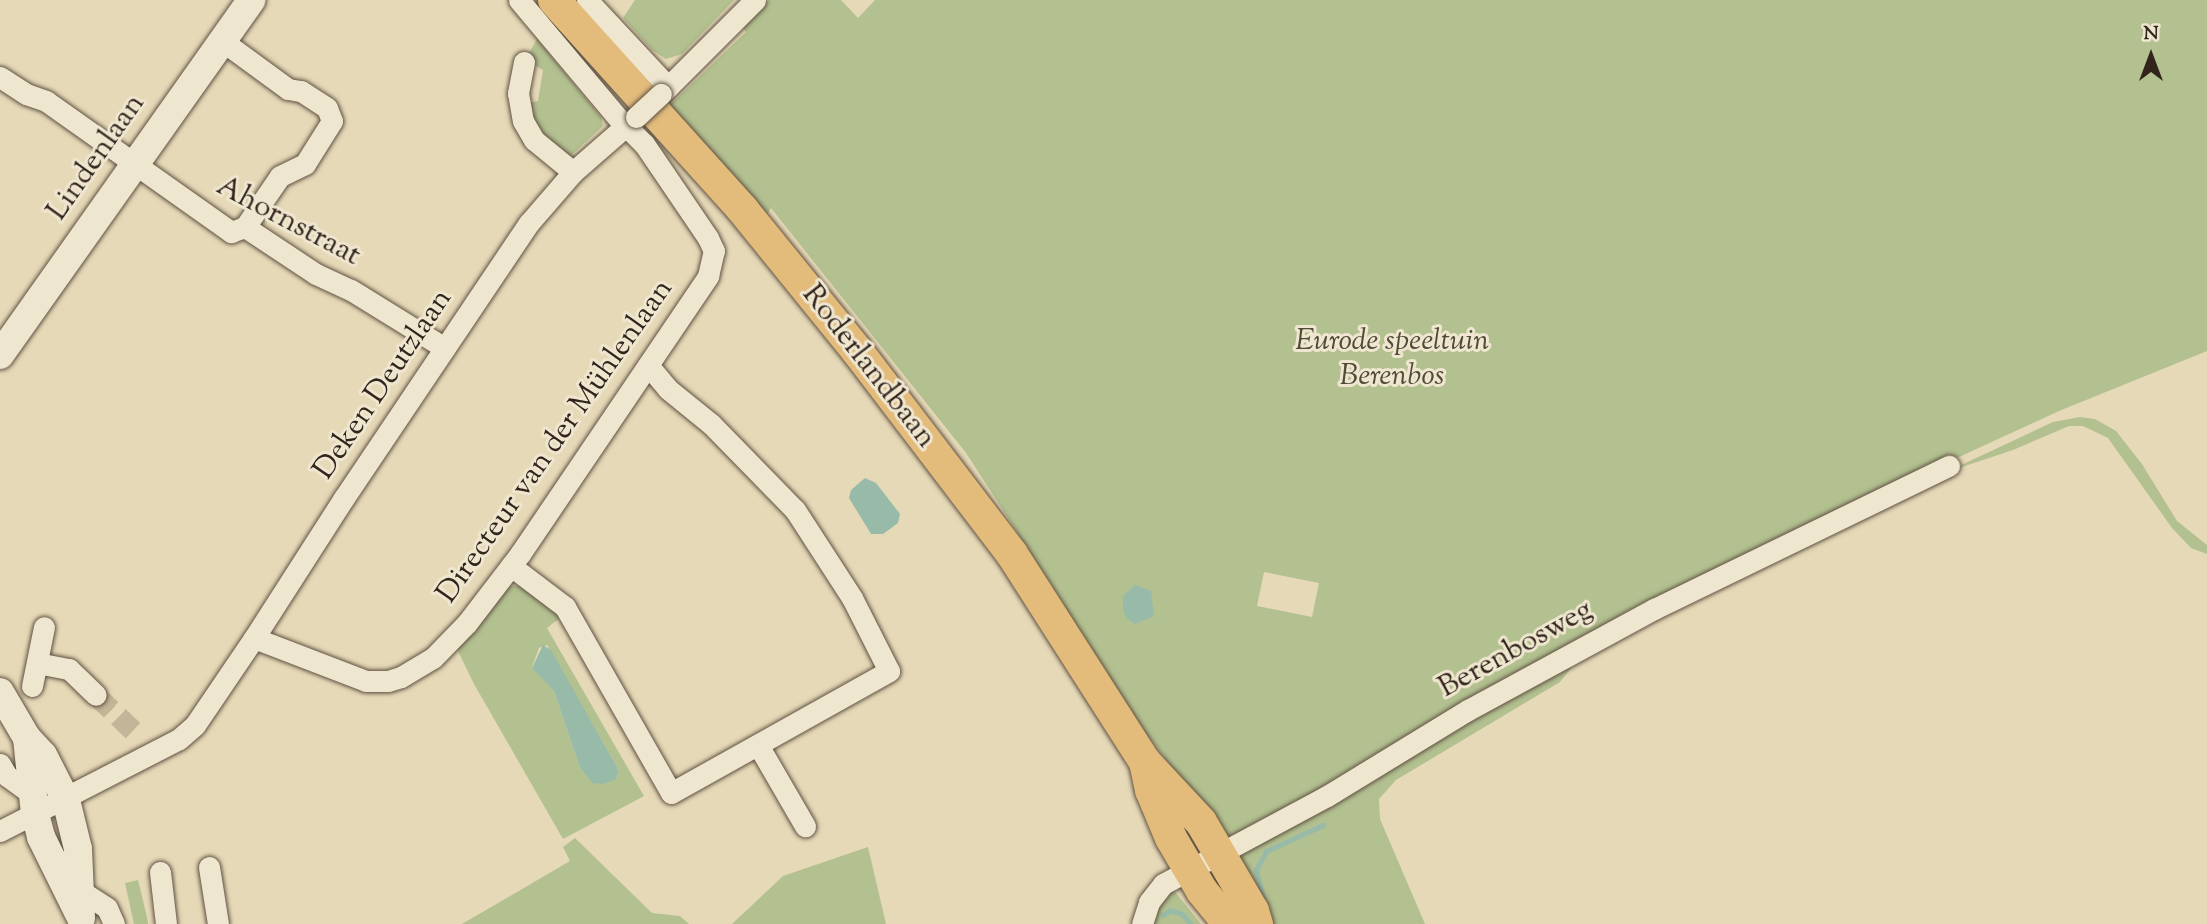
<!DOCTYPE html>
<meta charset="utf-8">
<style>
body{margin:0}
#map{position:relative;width:2207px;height:924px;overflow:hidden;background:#e6d9b7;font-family:"Sorts Mill Goudy",serif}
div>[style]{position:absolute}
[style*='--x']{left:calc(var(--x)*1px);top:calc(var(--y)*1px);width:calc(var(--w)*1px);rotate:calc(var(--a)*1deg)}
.green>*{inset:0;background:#b3c090}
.water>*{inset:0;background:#97bba8}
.stream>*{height:5px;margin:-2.5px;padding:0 2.5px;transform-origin:2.5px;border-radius:2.5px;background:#97bba8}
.street-tunnel>*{height:21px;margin-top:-10.5px;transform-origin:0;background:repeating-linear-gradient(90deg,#c2b598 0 21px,transparent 0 31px)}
.roads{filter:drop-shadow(0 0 2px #5f5142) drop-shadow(0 0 2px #5f5142)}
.street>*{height:21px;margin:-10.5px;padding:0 10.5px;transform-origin:10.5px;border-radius:10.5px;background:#efe6d0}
.secondary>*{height:28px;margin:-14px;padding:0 14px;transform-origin:14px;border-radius:14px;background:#efe6d0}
.primary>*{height:32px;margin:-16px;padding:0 16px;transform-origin:16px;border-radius:16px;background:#e3bc7c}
.bridges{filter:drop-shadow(0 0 2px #5f5142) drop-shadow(0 0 2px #5f5142)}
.street-bridge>*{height:21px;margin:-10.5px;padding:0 10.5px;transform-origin:10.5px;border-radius:10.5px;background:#efe6d0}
span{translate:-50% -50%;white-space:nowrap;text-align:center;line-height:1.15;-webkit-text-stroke:6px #efe6d0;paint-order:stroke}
.street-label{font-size:30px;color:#32241b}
.park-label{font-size:30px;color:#524b38;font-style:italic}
.north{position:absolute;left:2116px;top:21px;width:70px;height:70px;-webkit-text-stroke:5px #efe6d0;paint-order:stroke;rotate:0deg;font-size:19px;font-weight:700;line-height:28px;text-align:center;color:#32241b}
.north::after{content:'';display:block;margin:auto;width:24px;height:32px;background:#32241b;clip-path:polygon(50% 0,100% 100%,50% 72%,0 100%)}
</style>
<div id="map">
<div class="green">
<div style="clip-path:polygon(635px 0,734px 0,682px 54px,666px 59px,652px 50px,623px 18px)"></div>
<div style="clip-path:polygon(evenodd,769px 0,841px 0,858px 18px,875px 0,2207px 0,2207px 351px,2059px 411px,1922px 474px,1225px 845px,1199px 803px,1118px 697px,1056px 592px,966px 453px,771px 208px,763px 221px,668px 107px,746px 32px,742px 27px,769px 0,1264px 572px,1319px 583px,1312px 617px,1257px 606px,1264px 572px)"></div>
<div style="clip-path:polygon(537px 39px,601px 117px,603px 126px,567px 159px,547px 144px,524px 104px,538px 101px,543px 70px,525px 60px)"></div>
<div style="clip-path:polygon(2080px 417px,2095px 419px,2116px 431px,2142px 464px,2177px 521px,2207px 545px,2207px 554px,2191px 548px,2172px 528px,2108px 438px,2083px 426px,2069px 426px,2013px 450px,1944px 473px,2053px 422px)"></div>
<div style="clip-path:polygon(1739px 576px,1576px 662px,1560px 682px,1396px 780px,1379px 799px,1380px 819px,1425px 924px,1261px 924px,1228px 858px,1475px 710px)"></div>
<div style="clip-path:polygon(evenodd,506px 586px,522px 586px,561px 617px,547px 628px,644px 796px,563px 839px,474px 684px,457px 649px,457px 645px,506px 586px,547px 645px,619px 771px,616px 779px,592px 783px,580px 768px,554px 691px,532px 667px,539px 648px,547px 645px)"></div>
<div style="clip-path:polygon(575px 838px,652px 913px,680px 916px,689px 924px,462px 924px,570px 861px,563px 847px)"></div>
<div style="clip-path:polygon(868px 847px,886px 924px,732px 924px,783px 876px)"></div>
<div style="clip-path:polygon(138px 880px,147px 917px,148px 924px,134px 924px,125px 883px)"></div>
<div style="clip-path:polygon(1169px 890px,1176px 893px,1201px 924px,1149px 924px,1150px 916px)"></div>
</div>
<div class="water">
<div style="clip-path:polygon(865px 478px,876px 483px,900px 514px,898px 523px,883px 534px,871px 534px,849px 498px,851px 490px)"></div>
<div style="clip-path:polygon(1135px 585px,1151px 591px,1154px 616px,1135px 624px,1127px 619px,1123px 610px,1123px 596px)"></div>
<div style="clip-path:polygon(543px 645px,551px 650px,619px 771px,616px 779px,604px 784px,592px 783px,580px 768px,554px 691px,532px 668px)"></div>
</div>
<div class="stream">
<div style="--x:1263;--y:898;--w:29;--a:-104"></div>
<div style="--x:1256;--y:870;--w:21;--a:-62"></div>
<div style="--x:1266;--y:851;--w:63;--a:-24.5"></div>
<div style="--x:1163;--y:915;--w:9;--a:-36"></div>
<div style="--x:1170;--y:910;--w:13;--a:18"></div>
<div style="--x:1182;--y:914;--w:13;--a:48"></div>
</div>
<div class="street-tunnel">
<div style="--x:96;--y:695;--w:51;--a:43.4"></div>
</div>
<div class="roads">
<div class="street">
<div style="--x:587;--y:0;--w:119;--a:47"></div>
<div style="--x:221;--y:40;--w:83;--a:36.2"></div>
<div style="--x:288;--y:89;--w:13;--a:9"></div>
<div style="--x:301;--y:91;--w:31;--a:33"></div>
<div style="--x:327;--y:108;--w:14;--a:69"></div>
<div style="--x:332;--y:121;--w:51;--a:122.1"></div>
<div style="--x:305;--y:164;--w:28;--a:154"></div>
<div style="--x:280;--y:176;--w:62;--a:124.5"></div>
<div style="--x:524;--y:62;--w:32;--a:101"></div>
<div style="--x:518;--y:93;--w:28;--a:80"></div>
<div style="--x:523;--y:121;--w:22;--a:60"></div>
<div style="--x:534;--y:140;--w:50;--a:39.4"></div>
<div style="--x:0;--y:77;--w:31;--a:33"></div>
<div style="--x:26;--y:94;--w:21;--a:19"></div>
<div style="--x:46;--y:101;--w:227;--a:35.3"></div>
<div style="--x:231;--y:232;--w:15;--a:-20"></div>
<div style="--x:245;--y:227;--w:85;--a:33.5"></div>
<div style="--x:316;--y:274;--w:38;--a:25"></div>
<div style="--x:351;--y:290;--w:110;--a:31.7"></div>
<div style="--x:661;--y:94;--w:133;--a:-45"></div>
<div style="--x:511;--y:566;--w:68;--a:37.2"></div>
<div style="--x:565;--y:607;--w:214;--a:60.3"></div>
<div style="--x:671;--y:793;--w:250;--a:-29.2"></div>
<div style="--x:889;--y:671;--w:82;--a:-116.9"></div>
<div style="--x:852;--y:598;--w:105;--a:-122.9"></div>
<div style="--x:795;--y:510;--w:120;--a:-134.3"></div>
<div style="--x:711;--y:424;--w:55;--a:-140.9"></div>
<div style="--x:668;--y:389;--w:31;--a:-130"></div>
<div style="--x:254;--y:638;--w:166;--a:-57.3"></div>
<div style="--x:344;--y:498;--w:331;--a:-56.1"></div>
<div style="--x:529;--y:223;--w:67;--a:-49.2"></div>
<div style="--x:573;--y:172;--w:84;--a:-41.1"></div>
<div style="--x:37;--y:663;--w:33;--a:11"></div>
<div style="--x:69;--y:669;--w:37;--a:44"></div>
<div style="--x:32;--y:686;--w:60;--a:-78.5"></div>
<div style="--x:758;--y:745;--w:94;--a:59.9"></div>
<div style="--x:0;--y:764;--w:14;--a:60"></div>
<div style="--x:7;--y:776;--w:31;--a:36"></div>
<div style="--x:0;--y:831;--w:201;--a:-27.2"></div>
<div style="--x:179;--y:739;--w:21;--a:-41"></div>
<div style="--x:195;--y:725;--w:105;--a:-55.9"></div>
<div style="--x:254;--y:638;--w:120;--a:21"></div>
<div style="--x:366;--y:681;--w:22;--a:0"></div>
<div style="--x:388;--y:681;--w:14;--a:-17"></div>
<div style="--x:401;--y:677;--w:37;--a:-31"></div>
<div style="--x:433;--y:658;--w:49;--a:-45.8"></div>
<div style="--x:467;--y:623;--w:87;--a:-52.5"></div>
<div style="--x:520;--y:554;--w:336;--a:-55.9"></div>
<div style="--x:708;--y:276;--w:26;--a:-77"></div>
<div style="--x:714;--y:251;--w:14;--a:-115"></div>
<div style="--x:708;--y:238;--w:114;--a:-124.2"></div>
<div style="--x:644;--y:144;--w:37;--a:-135"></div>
<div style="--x:618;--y:118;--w:154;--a:-130"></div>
<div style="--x:209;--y:867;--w:58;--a:81"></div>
<div style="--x:160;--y:872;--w:52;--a:83.4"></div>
<div style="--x:81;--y:891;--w:31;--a:33"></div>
<div style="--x:107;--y:908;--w:17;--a:66"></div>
<div style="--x:1142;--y:924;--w:23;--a:-72"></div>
<div style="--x:1149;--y:902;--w:23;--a:-52"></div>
<div style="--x:1163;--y:884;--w:186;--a:-28.2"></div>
<div style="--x:1327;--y:796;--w:165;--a:-31.4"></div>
<div style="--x:1468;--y:710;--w:212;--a:-28.5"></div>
<div style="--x:1654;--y:609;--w:328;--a:-25.9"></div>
</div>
<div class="secondary">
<div style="--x:0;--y:355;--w:435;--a:-54.7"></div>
<div style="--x:0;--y:692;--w:53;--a:59.6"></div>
<div style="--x:27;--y:738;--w:23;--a:47"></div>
<div style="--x:43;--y:755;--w:51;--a:62.9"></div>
<div style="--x:66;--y:800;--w:50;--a:76.2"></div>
<div style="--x:78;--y:849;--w:69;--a:87.5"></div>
<div style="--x:27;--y:738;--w:76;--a:84"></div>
<div style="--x:35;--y:814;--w:24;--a:75"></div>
<div style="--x:41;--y:837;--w:86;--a:63.7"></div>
</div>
<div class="primary">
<div style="--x:554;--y:0;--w:283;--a:48"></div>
<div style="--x:743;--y:210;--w:183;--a:51"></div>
<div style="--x:858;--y:352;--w:254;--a:52.7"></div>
<div style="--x:1012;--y:554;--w:247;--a:57.4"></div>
<div style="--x:1145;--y:762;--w:82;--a:47"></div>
<div style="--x:1201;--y:822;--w:103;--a:59.7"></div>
<div style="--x:1253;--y:911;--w:14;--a:73"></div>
<div style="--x:1145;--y:762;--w:29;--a:78"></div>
<div style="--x:1151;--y:790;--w:52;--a:67.4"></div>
<div style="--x:1171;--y:838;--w:61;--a:59.7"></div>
<div style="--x:1202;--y:891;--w:43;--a:50.7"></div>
</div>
</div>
<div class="bridges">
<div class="street-bridge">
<div style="--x:636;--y:117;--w:34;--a:-43"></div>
</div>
</div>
<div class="street-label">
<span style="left:97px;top:158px;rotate:-55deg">Lindenlaan</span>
<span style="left:288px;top:222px;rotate:28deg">Ahornstraat</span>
<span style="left:868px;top:367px;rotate:52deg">Roderlandbaan</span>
<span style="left:384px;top:385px;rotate:-56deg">Deken Deutzlaan</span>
<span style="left:556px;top:442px;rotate:-55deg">Directeur van der Mühlenlaan</span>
<span style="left:1516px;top:650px;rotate:-29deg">Berenbosweg</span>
</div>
<div class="park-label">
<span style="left:1392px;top:359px">Eurode speeltuin<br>Berenbos</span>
</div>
<div class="north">N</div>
</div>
